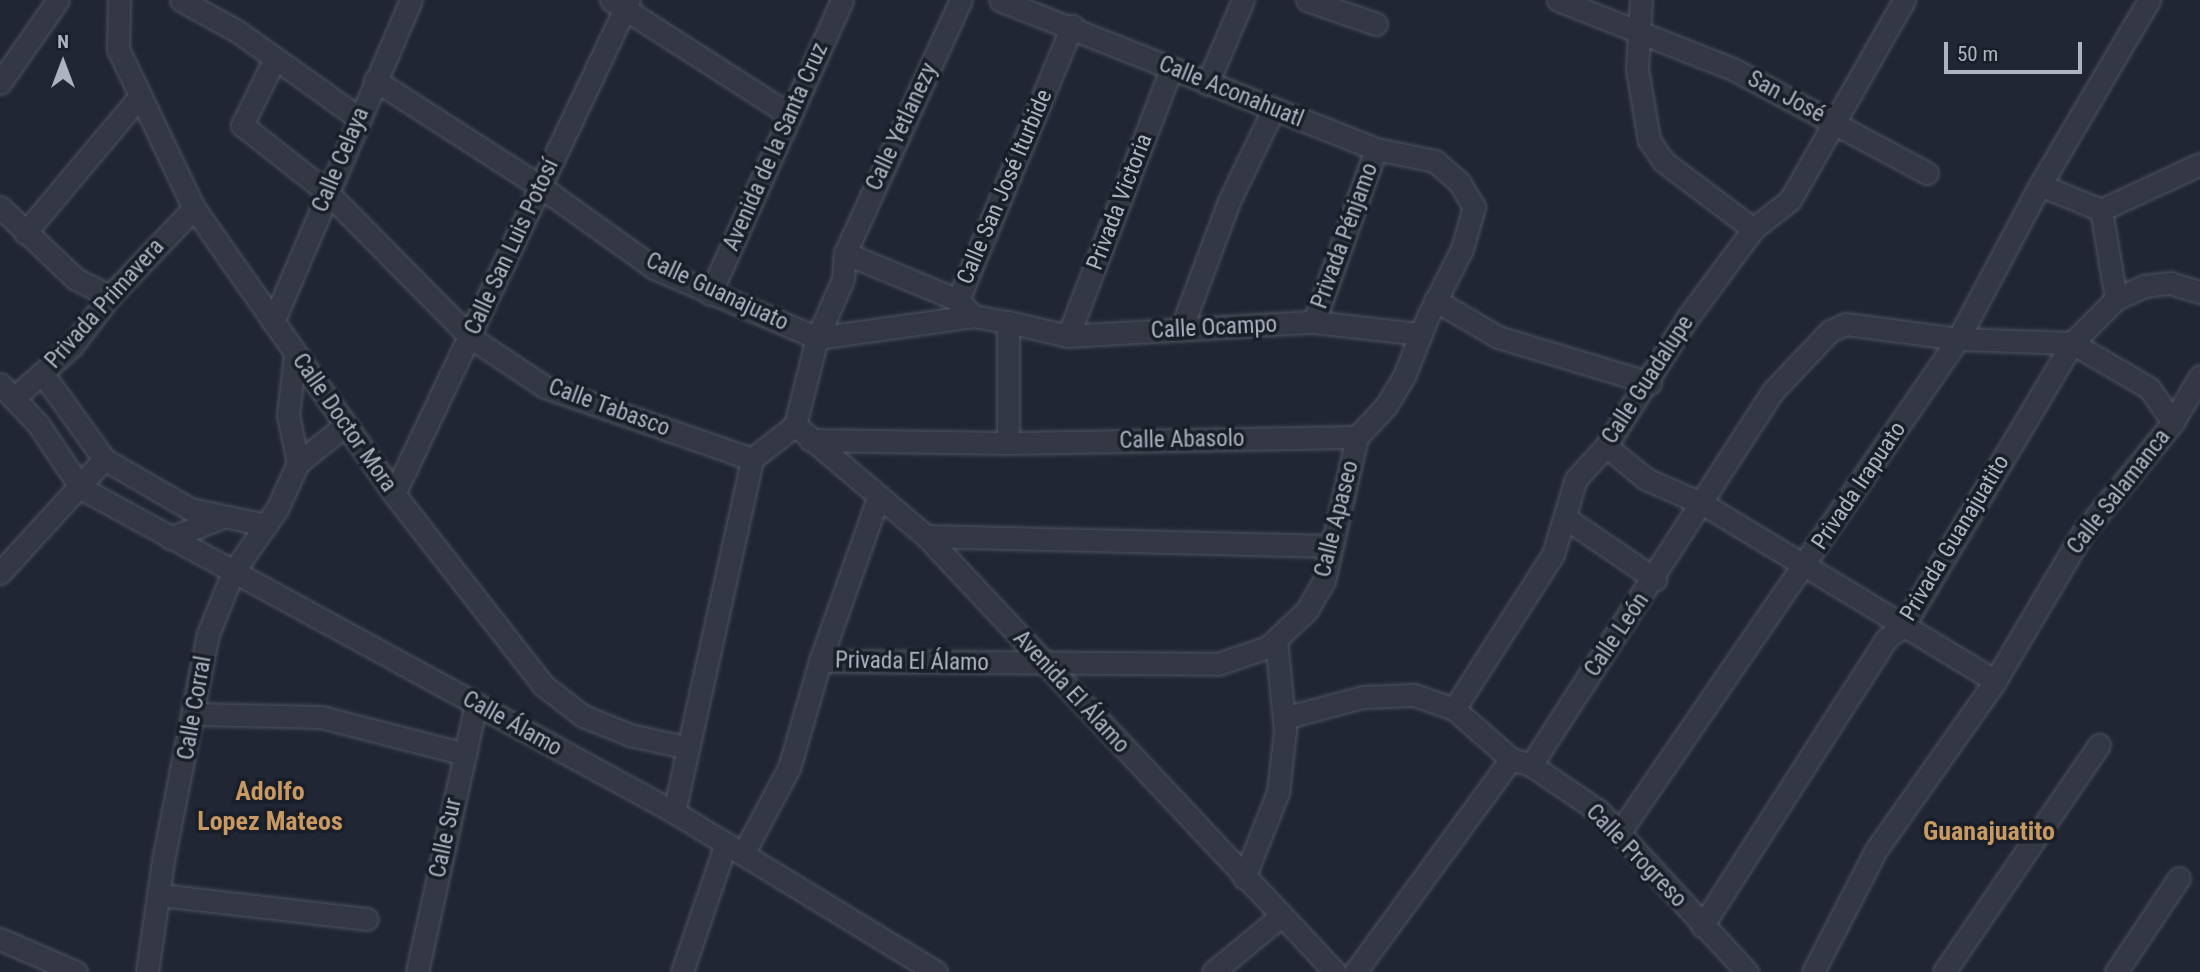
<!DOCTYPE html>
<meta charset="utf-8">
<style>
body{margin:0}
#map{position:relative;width:2200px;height:972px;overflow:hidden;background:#202633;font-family:"Roboto Condensed",sans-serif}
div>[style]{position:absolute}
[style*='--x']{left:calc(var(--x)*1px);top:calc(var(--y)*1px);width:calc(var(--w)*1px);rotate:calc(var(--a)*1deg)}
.roads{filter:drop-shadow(0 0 2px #4e535f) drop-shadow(0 0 2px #4e535f)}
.minor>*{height:21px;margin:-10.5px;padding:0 10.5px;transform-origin:10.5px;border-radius:10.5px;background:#333844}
span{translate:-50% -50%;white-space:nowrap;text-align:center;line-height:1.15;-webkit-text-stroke:7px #191e28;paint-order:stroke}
.street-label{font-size:23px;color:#adb3c1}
.quarter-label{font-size:26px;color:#c89962;font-weight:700}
.north{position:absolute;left:28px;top:28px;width:70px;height:70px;-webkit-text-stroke:5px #191e28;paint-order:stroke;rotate:0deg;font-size:19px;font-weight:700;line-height:28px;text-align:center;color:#adb3c1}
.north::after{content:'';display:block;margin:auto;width:24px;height:32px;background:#adb3c1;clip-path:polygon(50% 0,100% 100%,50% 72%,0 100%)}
.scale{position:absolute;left:1944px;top:42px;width:138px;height:32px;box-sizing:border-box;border:4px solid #adb3c1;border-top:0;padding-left:9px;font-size:21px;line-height:24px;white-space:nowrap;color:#adb3c1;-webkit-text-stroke:5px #191e28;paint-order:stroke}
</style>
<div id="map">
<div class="roads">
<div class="minor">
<div style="--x:119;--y:0;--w:49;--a:91.2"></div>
<div style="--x:118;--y:49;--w:176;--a:64.5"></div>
<div style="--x:194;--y:208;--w:349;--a:55"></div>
<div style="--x:394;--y:494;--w:242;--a:52"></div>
<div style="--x:543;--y:685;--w:51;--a:37.8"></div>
<div style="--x:583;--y:716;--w:51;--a:22"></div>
<div style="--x:630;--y:735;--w:56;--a:12.3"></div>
<div style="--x:181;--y:0;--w:64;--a:29"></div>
<div style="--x:237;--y:31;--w:150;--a:35.5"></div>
<div style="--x:611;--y:0;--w:213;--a:32.7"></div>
<div style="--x:1307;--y:0;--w:73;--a:19.2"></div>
<div style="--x:1558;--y:0;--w:188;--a:21.5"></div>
<div style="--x:1733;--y:69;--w:220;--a:28.2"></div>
<div style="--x:1641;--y:0;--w:69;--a:93.3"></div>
<div style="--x:1637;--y:69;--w:72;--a:80.4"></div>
<div style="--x:1649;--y:140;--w:25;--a:56"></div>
<div style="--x:1663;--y:161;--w:113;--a:37.1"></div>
<div style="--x:275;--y:58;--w:75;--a:116.2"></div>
<div style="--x:242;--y:125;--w:108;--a:38.2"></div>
<div style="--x:327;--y:192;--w:204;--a:45.4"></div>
<div style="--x:470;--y:337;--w:90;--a:33.7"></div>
<div style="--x:545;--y:387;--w:219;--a:19.2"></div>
<div style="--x:375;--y:80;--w:197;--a:32.8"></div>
<div style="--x:541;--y:187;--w:139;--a:35.6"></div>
<div style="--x:654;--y:268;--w:177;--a:23.2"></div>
<div style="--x:817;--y:338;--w:158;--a:-8"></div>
<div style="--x:0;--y:83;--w:101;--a:-55.1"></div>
<div style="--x:1207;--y:84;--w:91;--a:-66.8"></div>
<div style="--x:2040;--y:185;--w:66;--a:22.3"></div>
<div style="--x:2101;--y:210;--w:109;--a:-24.9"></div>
<div style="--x:0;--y:207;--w:105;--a:43.5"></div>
<div style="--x:76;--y:279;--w:38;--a:27"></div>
<div style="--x:2101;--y:210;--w:90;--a:80.4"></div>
<div style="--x:25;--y:233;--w:179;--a:-50"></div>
<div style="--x:845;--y:253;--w:122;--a:22.6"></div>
<div style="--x:958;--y:300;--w:22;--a:47"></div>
<div style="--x:973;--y:316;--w:36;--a:10"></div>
<div style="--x:1008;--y:322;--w:121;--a:90"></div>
<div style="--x:710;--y:294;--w:322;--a:-65.8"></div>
<div style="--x:958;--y:300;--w:297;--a:-67.4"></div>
<div style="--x:1435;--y:300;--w:73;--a:30.4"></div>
<div style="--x:1498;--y:337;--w:159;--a:16.8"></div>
<div style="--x:273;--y:322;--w:350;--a:-66.8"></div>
<div style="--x:1008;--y:322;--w:62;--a:13.1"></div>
<div style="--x:1068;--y:336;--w:246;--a:-3.3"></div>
<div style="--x:1314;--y:322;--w:107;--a:6.5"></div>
<div style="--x:1314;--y:322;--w:184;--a:-70.3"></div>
<div style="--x:1181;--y:329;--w:137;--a:-69.4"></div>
<div style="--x:1229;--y:201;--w:101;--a:-64.2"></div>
<div style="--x:1068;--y:336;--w:286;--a:-68.9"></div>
<div style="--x:295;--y:355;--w:60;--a:96.7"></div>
<div style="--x:288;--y:415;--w:49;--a:78.2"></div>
<div style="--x:42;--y:373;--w:106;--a:54.2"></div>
<div style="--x:104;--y:459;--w:99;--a:30.2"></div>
<div style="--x:190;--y:509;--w:78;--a:11.9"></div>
<div style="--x:0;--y:384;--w:55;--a:46.5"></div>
<div style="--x:38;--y:424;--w:77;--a:56.1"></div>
<div style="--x:81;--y:488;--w:676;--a:28.65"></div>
<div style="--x:674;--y:812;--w:307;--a:31.4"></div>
<div style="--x:14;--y:398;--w:78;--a:-41.9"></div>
<div style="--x:72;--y:346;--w:63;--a:-52.8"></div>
<div style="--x:110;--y:296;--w:122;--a:-46.3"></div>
<div style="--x:795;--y:425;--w:172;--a:40.3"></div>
<div style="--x:926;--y:536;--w:598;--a:46.83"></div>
<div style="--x:810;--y:440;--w:198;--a:0.9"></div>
<div style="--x:1008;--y:443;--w:349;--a:-1"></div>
<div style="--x:1606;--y:446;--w:52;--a:39.5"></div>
<div style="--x:1646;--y:479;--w:62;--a:23.7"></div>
<div style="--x:1703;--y:504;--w:341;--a:31.2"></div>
<div style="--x:394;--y:494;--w:547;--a:-64.56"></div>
<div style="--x:1567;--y:519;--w:107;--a:34.3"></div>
<div style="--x:926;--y:536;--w:406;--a:1.4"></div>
<div style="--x:170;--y:538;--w:54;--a:-21.8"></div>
<div style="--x:0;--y:573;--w:154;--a:-47.6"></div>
<div style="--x:820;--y:661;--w:398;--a:0.4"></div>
<div style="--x:1218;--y:664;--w:53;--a:-18.8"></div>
<div style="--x:1268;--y:647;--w:54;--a:-43.5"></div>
<div style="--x:1307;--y:610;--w:34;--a:-60"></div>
<div style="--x:1324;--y:581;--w:148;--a:-77.1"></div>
<div style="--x:1357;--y:437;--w:42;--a:-46.9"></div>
<div style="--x:1386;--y:406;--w:35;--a:-59"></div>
<div style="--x:1404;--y:376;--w:65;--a:-68.2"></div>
<div style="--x:1428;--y:316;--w:75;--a:-63.1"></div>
<div style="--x:1462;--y:249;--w:44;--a:-74.1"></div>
<div style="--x:1474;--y:207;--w:29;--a:-121"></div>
<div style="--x:1459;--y:182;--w:32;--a:-139"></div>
<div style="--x:1435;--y:161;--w:60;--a:-168.5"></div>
<div style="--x:1376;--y:149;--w:404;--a:-158.4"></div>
<div style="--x:196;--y:714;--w:125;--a:1.4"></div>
<div style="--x:321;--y:717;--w:149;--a:14.4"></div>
<div style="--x:1284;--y:718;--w:82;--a:-14.9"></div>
<div style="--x:1363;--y:697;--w:51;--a:-2.2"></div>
<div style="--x:1414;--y:695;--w:42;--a:19.3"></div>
<div style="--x:1531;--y:765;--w:445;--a:-57.1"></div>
<div style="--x:1773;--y:391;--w:83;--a:-46.5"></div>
<div style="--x:1830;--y:331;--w:17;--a:-24"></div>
<div style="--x:1846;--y:324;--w:113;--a:7.6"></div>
<div style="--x:1958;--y:339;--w:114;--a:2"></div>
<div style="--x:2072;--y:343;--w:89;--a:30.3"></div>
<div style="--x:2149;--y:388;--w:42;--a:54.8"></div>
<div style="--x:674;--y:812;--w:362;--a:-77.5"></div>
<div style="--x:752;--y:459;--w:55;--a:-38.3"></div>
<div style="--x:795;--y:425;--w:90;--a:-75.8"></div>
<div style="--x:817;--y:338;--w:64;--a:-66.2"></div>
<div style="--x:843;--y:279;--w:26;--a:-86"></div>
<div style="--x:845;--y:253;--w:278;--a:-65.4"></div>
<div style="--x:1619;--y:833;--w:599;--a:-55.54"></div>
<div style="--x:1958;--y:339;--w:174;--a:-62"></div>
<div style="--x:2040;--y:185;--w:215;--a:-59.5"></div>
<div style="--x:743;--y:854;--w:98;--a:-61.9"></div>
<div style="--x:789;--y:768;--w:111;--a:-73.8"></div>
<div style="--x:820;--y:661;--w:173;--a:-70.4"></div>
<div style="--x:1244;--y:878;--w:92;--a:-68.4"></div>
<div style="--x:1278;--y:792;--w:61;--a:-83.5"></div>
<div style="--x:1285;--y:731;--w:92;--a:-95.6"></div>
<div style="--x:160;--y:895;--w:208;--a:6.6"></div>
<div style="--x:1702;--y:926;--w:341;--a:-57.3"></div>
<div style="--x:1886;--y:639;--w:23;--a:-38"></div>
<div style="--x:1904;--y:625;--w:328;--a:-59.2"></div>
<div style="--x:2072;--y:343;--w:62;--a:-45"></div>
<div style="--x:2116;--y:299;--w:31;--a:-25"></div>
<div style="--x:2144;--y:286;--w:26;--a:-7"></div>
<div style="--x:2170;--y:283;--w:31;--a:17"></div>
<div style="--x:0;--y:939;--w:83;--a:23.5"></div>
<div style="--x:147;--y:972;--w:112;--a:-81.8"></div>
<div style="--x:163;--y:861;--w:231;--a:-78.8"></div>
<div style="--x:208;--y:634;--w:67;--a:-68"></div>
<div style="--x:233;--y:572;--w:77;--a:-55.1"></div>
<div style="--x:277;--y:509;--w:51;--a:-65.5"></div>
<div style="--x:298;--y:463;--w:59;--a:-38.8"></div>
<div style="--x:417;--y:972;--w:274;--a:-77.6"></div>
<div style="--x:682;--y:972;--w:136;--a:-71.2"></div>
<div style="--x:1213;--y:972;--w:88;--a:-39.5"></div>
<div style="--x:1355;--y:972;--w:264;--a:-53.8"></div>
<div style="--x:1747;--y:972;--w:217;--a:-132.6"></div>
<div style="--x:1600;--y:812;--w:83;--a:-145.7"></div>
<div style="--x:1531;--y:765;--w:21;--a:-163"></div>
<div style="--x:1511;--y:759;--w:76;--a:-138.7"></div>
<div style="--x:1454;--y:709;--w:184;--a:-57.4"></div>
<div style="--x:1553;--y:554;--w:78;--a:-73"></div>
<div style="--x:1576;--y:479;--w:45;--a:-47.7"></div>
<div style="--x:1606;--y:446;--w:153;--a:-57.6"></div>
<div style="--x:1688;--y:317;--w:109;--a:-53.5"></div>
<div style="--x:1753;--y:229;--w:47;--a:-38.1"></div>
<div style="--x:1790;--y:200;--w:230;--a:-60.3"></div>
<div style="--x:1813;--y:972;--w:137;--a:-62.7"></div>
<div style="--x:1876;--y:850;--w:207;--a:-54.8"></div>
<div style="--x:1995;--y:681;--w:171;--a:-59.4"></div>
<div style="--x:2082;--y:534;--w:144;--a:-50.9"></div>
<div style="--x:2173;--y:422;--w:53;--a:-59.6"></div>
<div style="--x:1944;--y:972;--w:275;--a:-55.7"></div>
<div style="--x:2116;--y:972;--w:113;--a:-56.2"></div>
</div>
</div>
<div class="street-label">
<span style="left:1231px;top:92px;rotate:22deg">Calle Aconahuatl</span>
<span style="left:1786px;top:97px;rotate:28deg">San José</span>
<span style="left:902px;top:127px;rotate:-65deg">Calle Yetlanezy</span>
<span style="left:776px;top:147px;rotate:-66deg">Avenida de la Santa Cruz</span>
<span style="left:341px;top:160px;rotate:-67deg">Calle Celaya</span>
<span style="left:1005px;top:187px;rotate:-67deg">Calle San José Iturbide</span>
<span style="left:1120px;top:202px;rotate:-69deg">Privada Victoria</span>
<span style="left:1345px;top:236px;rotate:-70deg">Privada Pénjamo</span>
<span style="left:512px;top:247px;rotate:-65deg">Calle San Luis Potosí</span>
<span style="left:717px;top:292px;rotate:25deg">Calle Guanajuato</span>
<span style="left:105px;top:304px;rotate:-48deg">Privada Primavera</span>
<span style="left:1214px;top:328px;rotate:-3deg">Calle Ocampo</span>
<span style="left:1648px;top:380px;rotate:-57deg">Calle Guadalupe</span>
<span style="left:609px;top:408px;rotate:20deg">Calle Tabasco</span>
<span style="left:344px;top:423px;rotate:55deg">Calle Doctor Mora</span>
<span style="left:1182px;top:440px;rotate:-1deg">Calle Abasolo</span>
<span style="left:1859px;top:486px;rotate:-56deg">Privada Irapuato</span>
<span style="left:2119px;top:492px;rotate:-52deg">Calle Salamanca</span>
<span style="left:1337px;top:519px;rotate:-76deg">Calle Apaseo</span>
<span style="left:1955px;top:538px;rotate:-59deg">Privada Guanajuatito</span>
<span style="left:1617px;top:635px;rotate:-56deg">Calle León</span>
<span style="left:912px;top:662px;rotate:1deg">Privada El Álamo</span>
<span style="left:1071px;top:692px;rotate:47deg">Avenida El Álamo</span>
<span style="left:195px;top:708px;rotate:-80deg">Calle Corral</span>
<span style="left:512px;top:724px;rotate:29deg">Calle Álamo</span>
<span style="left:446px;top:838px;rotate:-78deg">Calle Sur</span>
<span style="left:1636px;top:856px;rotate:46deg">Calle Progreso</span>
</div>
<div class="quarter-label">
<span style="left:270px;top:807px">Adolfo<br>Lopez Mateos</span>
<span style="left:1989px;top:832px">Guanajuatito</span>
</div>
<div class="north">N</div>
<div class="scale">50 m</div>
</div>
